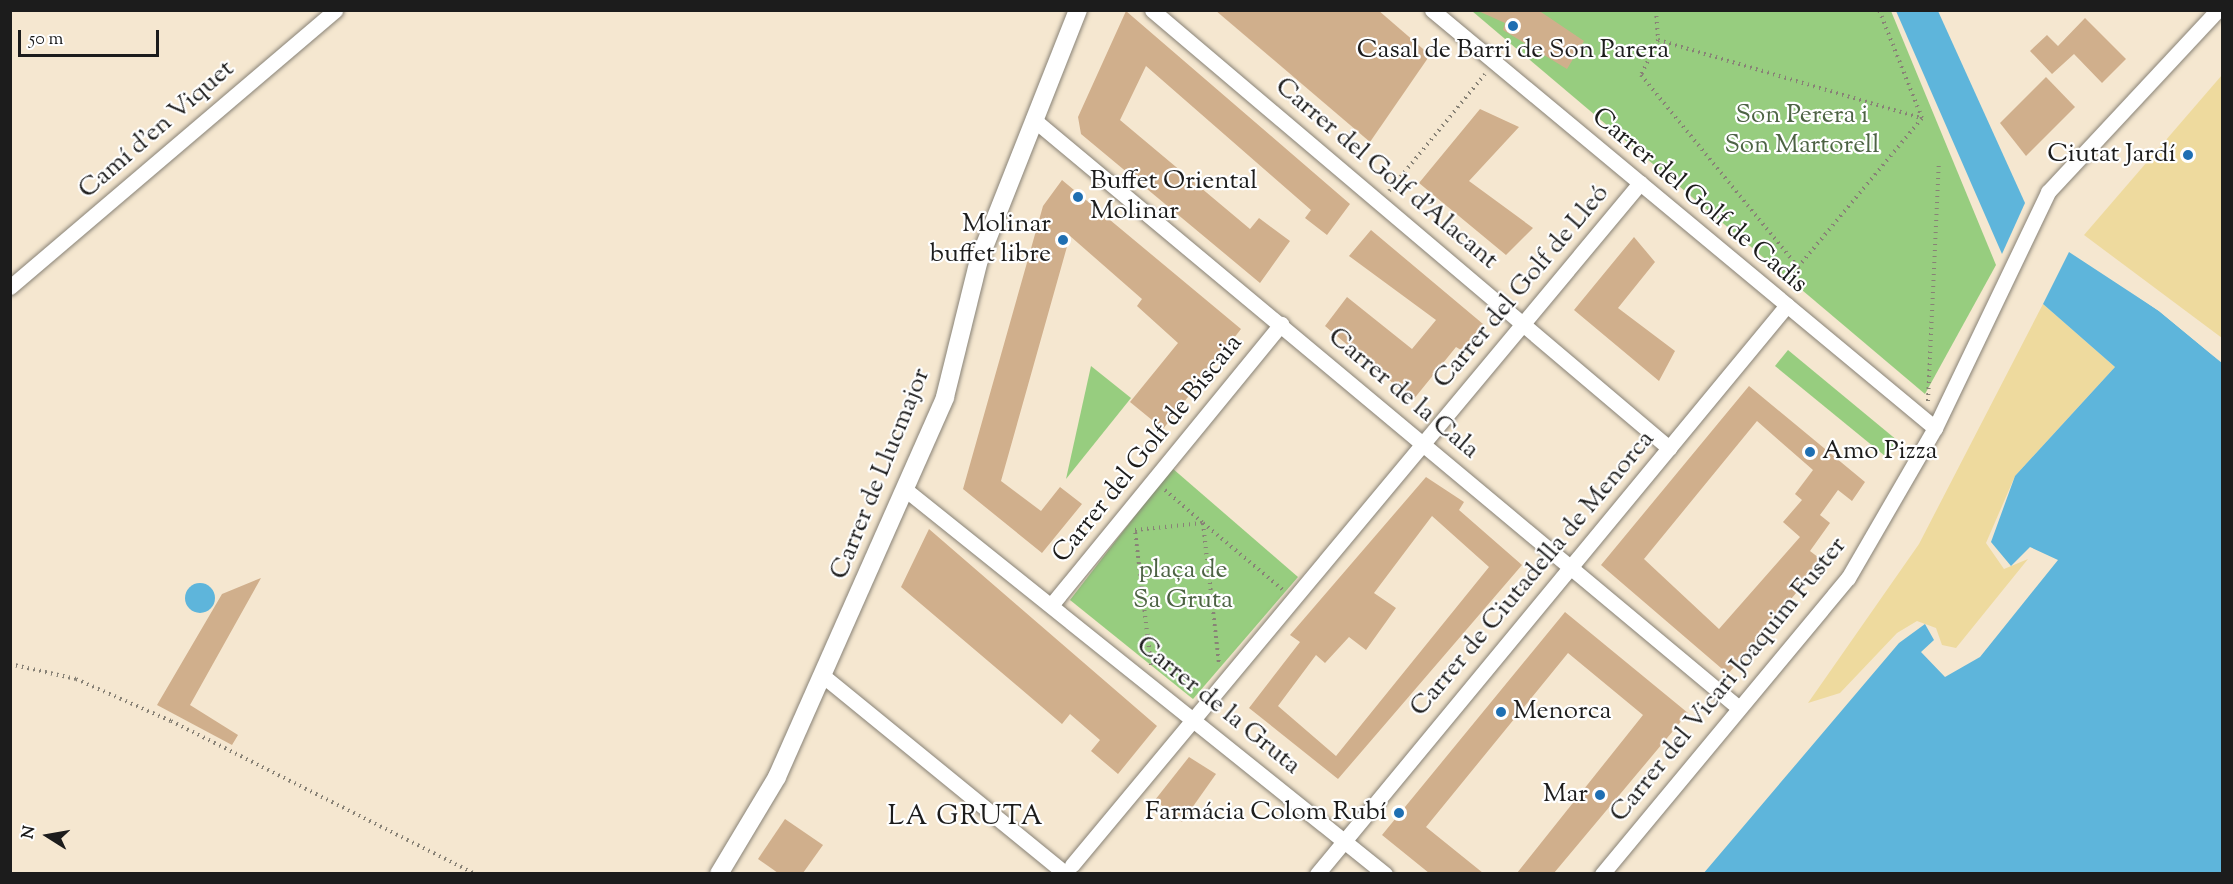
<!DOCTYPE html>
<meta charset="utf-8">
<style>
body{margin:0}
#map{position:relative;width:2233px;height:884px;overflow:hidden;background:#f5e7d0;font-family:"Sorts Mill Goudy",serif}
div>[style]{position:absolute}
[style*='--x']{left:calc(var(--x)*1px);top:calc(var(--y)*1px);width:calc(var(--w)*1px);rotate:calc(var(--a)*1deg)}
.green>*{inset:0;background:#97cd7f}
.sand>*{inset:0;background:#eeda9e}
.water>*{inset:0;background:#5eb5db}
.round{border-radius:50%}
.pier>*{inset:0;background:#f5e7d0}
.building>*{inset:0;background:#d0af8c}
.path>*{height:4px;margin-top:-2px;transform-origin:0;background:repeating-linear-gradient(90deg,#888276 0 1.5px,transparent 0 6px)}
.roads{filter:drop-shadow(0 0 2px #888276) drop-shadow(0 0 2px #888276)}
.minor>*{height:15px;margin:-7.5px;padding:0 7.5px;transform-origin:7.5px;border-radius:7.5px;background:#fff}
.tertiary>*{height:18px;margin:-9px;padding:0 9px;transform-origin:9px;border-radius:9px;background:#fff}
.dots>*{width:16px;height:16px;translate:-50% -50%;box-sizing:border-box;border:3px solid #fff;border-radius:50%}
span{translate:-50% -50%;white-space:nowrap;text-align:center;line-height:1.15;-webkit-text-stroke:4.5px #fff;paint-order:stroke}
.poi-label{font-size:26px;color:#1c1c1c}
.right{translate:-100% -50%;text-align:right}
.left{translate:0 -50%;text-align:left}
.park-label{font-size:26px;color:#4d6344}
.street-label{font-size:26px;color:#1c1c1c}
.neighbourhood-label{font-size:27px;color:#1c1c1c;letter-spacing:1.5px}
.frame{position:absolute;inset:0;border:12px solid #1c1c1c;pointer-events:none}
.north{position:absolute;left:18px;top:806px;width:60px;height:60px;-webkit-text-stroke:4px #fff;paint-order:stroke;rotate:281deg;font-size:16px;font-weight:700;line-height:24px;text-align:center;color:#1c1c1c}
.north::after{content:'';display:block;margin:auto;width:21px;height:27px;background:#1c1c1c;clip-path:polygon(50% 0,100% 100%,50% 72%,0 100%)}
.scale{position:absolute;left:18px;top:30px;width:141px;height:27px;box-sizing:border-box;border:3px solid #1c1c1c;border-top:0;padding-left:8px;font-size:18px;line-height:21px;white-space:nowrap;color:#1c1c1c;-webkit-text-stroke:4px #fff;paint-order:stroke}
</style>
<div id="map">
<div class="green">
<div style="clip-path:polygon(1472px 11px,1891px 11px,1996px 265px,1925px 394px)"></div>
<div style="clip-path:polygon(1788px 350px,1898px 441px,1885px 456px,1775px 366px)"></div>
<div style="clip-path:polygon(1091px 366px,1131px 398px,1066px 479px)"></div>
<div style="clip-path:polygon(1172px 468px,1298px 577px,1193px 699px,1070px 600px)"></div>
</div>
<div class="sand">
<div style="clip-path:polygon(2222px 75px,2222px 338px,2084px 235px)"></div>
<div style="clip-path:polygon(2043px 304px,2115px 367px,2015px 476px,1986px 543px,2004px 569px,2028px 559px,1956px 648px,1942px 645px,1936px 628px,1917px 621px,1897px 633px,1840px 693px,1808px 703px,1919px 544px)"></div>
</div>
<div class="water">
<div style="clip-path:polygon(1896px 11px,1938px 11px,2025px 203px,2002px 254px)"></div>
<div style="clip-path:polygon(2069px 252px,2159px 311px,2222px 363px,2222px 873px,1703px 874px,1899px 643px,1925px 624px,1934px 640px,1921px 652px,1945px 677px,1980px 657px,2058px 560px,2030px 547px,2011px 566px,1991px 542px,2015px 476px,2115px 367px,2043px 304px)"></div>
<div class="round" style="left:185px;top:583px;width:30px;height:30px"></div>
</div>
<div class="pier">
<div style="clip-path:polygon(2071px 250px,2160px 308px,2222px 363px,2159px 311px)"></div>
</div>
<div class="building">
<div style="clip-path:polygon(1215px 10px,1378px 10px,1430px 55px,1370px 142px)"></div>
<div style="clip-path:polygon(1476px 10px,1538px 10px,1584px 41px,1567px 69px,1503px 30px,1505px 23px)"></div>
<div style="clip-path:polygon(1126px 11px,1350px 204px,1327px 235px,1305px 218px,1311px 210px,1146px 66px,1120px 120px,1250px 229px,1259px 218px,1290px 241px,1260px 283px,1081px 134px,1078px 117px)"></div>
<div style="clip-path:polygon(2085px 18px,2126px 59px,2102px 83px,2074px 54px,2052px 74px,2030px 51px,2047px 35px,2058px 46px)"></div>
<div style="clip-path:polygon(2046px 77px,2075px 107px,2026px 156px,2000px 123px)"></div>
<div style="clip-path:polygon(1480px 109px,1519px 127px,1469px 181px,1533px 228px,1506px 255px,1419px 183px)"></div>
<div style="clip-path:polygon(1062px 180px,1241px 329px,1163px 429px,1130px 402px,1178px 343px,1137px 306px,1142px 299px,1070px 236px,1001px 481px,1041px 511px,1060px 487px,1082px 504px,1042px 553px,963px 489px,1043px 206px)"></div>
<div style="clip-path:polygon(1371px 230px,1483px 324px,1461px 350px,1456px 347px,1413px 400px,1325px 326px,1347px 297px,1412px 349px,1436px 320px,1349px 256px)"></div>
<div style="clip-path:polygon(1634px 237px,1655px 262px,1618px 308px,1675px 351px,1659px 381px,1574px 310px)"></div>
<div style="clip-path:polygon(evenodd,1749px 386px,1865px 482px,1852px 501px,1838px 490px,1820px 515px,1830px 523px,1810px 551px,1823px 561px,1728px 674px,1601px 565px,1749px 386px,1757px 421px,1813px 470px,1795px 494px,1802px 500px,1783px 522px,1800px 537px,1719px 629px,1644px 559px,1757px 421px)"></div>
<div style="clip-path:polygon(evenodd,1426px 477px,1464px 502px,1459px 510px,1522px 565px,1338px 779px,1249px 708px,1300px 642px,1290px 635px,1426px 477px,1432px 516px,1489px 567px,1336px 756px,1278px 706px,1316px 655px,1325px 663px,1349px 637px,1366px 650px,1396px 608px,1374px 593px,1432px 516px)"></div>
<div style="clip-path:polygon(929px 529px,1157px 726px,1118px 774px,1091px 751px,1100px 740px,1070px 714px,1062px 724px,901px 587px)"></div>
<div style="clip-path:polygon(261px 578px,190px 705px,238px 735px,232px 745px,157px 705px,222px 594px)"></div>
<div style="clip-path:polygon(1565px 612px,1688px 713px,1554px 873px,1517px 873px,1643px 715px,1568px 653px,1426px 827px,1483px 873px,1429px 873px,1382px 835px)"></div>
<div style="clip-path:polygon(1189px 757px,1216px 774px,1182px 822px,1155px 800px)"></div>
<div style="clip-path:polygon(785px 819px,823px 845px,803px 873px,778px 873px,758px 859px)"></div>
</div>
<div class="path">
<div style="--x:1656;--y:10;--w:30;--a:86"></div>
<div style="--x:1658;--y:40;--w:39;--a:116"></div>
<div style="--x:1641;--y:75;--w:248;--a:50.7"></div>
<div style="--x:1798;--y:267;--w:20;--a:131"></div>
<div style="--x:1658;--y:40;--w:275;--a:16.5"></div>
<div style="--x:1389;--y:191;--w:151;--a:-50.6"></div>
<div style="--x:1798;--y:267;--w:194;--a:-50.2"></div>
<div style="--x:1922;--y:118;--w:116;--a:-111.7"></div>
<div style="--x:1928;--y:401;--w:239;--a:-87.4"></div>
<div style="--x:1165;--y:490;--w:50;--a:41"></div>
<div style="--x:1203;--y:523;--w:141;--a:83.5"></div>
<div style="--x:10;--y:664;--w:68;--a:12.8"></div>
<div style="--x:76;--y:679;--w:104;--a:23.9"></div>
<div style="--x:171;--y:721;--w:340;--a:26.7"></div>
<div style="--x:1151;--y:665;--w:136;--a:-96.8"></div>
<div style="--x:1135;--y:530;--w:68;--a:-5.9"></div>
<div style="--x:1203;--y:523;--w:104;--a:39.9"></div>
</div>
<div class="roads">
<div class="minor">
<div style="--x:1152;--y:10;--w:678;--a:40.27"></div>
<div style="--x:1432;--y:10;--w:654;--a:39.73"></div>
<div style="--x:1033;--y:119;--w:919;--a:39.84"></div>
<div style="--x:10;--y:287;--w:427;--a:-40.4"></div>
<div style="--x:906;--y:490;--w:614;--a:38.72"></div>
<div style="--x:1052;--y:604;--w:362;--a:-50.7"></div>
<div style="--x:822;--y:675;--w:313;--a:39.2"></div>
<div style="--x:1072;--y:865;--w:888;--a:-50.21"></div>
<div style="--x:1317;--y:874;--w:738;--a:-50.44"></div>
<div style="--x:1602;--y:874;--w:385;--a:-50.3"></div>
<div style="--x:1848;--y:578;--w:173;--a:-59.9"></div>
<div style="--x:1935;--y:428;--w:262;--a:-64.4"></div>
<div style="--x:2048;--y:192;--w:249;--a:-47"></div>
</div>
<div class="tertiary">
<div style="--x:719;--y:874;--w:113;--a:-59.1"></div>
<div style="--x:777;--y:777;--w:415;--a:-66.1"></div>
<div style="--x:945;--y:397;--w:141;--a:-76.1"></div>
<div style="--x:979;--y:260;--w:269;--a:-68.4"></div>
</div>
</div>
<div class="dots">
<div style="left:1513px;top:26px;background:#1f6fb2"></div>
<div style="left:2188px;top:155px;background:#1f6fb2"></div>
<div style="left:1078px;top:197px;background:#1f6fb2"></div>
<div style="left:1063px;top:240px;background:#1f6fb2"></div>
<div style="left:1810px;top:452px;background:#1f6fb2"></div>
<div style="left:1501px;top:712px;background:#1f6fb2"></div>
<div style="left:1600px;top:795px;background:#1f6fb2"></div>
<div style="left:1399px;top:813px;background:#1f6fb2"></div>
</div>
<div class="poi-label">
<span style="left:1513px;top:51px">Casal de Barri de Son Parera</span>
<span class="right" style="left:2176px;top:155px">Ciutat Jardí</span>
<span class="left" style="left:1090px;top:197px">Buffet Oriental<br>Molinar</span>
<span class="right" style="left:1051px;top:240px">Molinar<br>buffet libre</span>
<span class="left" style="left:1822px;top:452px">Amo Pizza</span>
<span class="left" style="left:1513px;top:712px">Menorca</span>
<span class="right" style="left:1588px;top:795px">Mar</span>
<span class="right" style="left:1387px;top:813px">Farmácia Colom Rubí</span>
</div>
<div class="park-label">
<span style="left:1802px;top:131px">Son Perera i<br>Son Martorell</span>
<span style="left:1183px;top:586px">plaça de<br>Sa Gruta</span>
</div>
<div class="street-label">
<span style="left:157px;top:130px;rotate:-41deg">Camí d'en Viquet</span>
<span style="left:1386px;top:174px;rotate:40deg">Carrer del Golf d'Alacant</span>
<span style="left:1699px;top:201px;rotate:40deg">Carrer del Golf de Cadis</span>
<span style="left:1522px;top:287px;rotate:-50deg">Carrer del Golf de Lleó</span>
<span style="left:1403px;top:394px;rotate:40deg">Carrer de la Cala</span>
<span style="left:1148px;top:449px;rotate:-51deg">Carrer del Golf de Biscaia</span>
<span style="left:881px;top:474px;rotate:-68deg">Carrer de Llucmajor</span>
<span style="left:1533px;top:574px;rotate:-50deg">Carrer de Ciutadella de Menorca</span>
<span style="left:1729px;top:680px;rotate:-51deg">Carrer del Vicari Joaquim Fuster</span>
<span style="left:1218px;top:706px;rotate:39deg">Carrer de la Gruta</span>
</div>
<div class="neighbourhood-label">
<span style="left:966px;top:818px">LA GRUTA</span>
</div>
<div class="frame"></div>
<div class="north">N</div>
<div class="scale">50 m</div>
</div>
